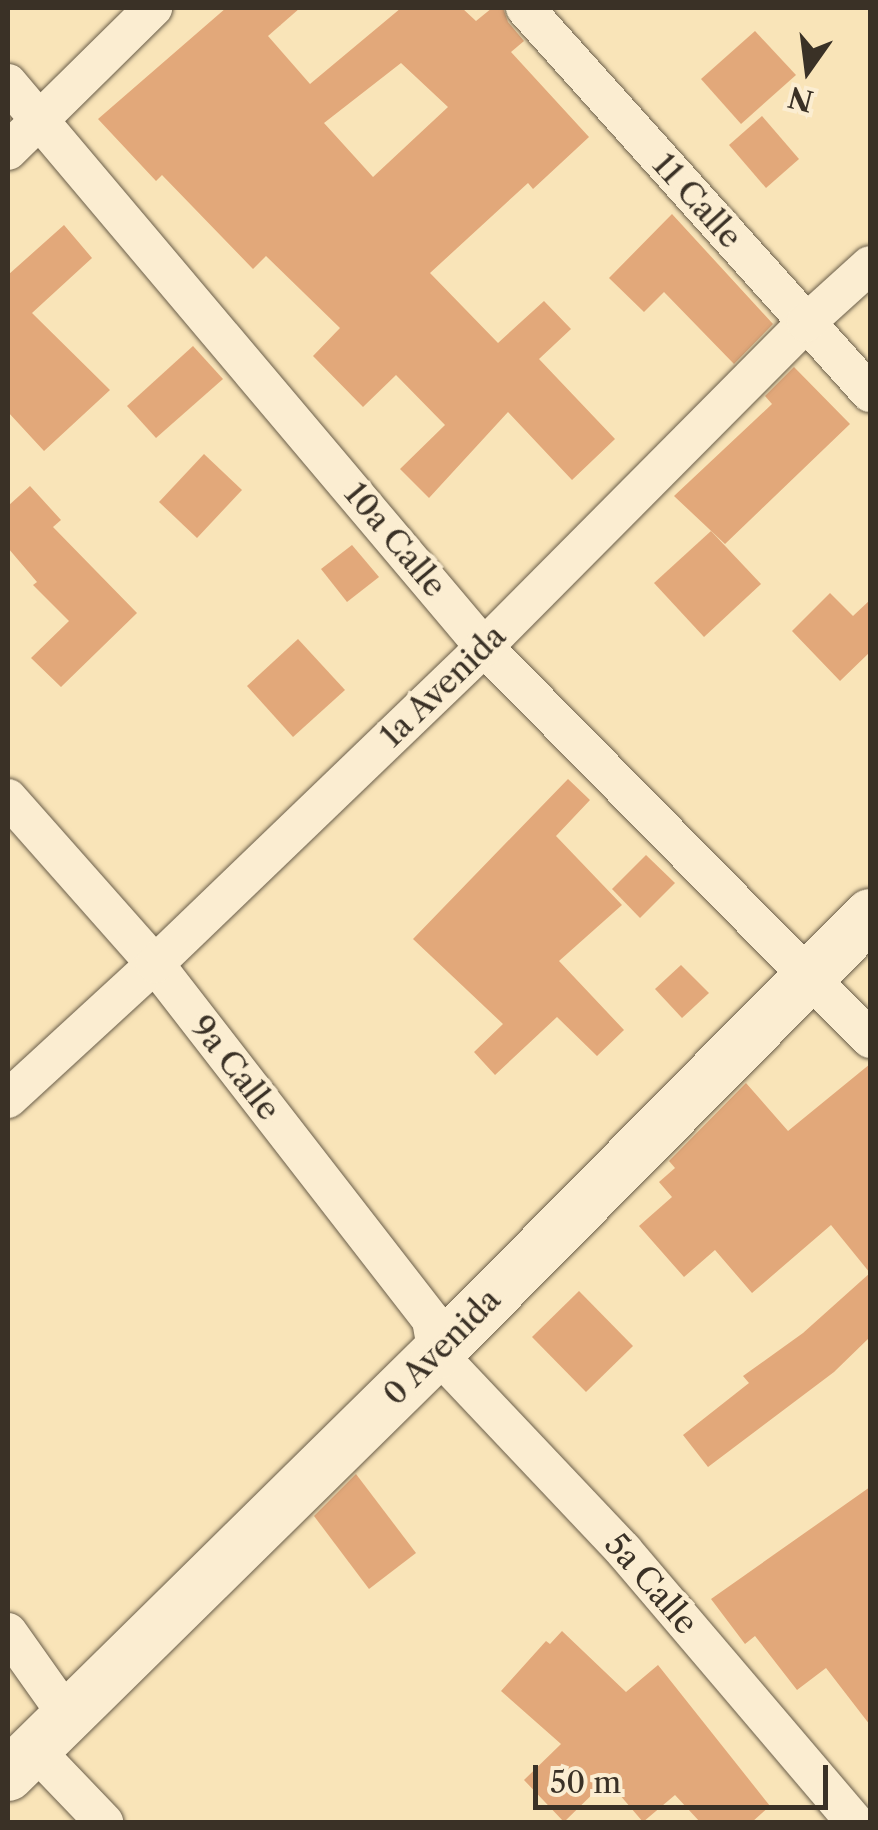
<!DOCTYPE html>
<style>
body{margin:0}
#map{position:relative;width:878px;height:1830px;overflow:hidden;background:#f9e4b8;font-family:"Libre Caslon Text",serif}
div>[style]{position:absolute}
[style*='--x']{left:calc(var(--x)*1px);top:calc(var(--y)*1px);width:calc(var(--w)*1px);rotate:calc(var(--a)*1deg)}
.building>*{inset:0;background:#e2a87a}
.roads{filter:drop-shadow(0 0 2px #6a5e4a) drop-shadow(0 0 2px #6a5e4a)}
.street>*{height:38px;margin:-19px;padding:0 19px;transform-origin:19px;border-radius:19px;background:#fbedd1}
.secondary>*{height:52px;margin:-26px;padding:0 26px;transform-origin:26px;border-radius:26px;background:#fbedd1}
span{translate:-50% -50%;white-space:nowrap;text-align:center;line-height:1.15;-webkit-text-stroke:9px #fbedd1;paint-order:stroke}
.street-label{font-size:32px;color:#3a3126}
.frame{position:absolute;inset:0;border:10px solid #3a3126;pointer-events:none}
.north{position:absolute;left:758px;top:20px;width:100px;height:100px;-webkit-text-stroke:8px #fbedd1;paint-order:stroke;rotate:194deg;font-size:28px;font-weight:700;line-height:40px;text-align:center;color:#3a3126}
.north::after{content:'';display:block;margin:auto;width:35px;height:45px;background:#3a3126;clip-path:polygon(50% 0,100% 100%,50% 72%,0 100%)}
.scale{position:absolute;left:533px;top:1765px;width:295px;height:45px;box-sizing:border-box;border:5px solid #3a3126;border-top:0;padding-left:12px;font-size:30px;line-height:35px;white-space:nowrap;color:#3a3126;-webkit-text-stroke:8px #fbedd1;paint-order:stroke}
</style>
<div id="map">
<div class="building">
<div style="clip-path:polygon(evenodd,226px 8px,300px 8px,268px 36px,310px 84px,401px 8px,462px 8px,476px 21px,492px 8px,503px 8px,508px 22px,524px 41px,511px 52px,589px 137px,533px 189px,528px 183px,430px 273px,498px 343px,544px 301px,571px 329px,539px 359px,615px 439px,572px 480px,508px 412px,429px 498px,400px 469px,445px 425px,396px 375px,363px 407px,313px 356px,340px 328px,266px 256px,253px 269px,162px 175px,156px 181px,98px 119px,226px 8px,401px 63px,448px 107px,373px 177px,324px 123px,401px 63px)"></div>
<div style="clip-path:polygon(755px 31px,796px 75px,741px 124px,701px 79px)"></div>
<div style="clip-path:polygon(762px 116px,799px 159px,766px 188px,729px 145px)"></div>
<div style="clip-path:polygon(672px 214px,773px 324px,734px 364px,664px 292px,644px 312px,609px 278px)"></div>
<div style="clip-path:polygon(64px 225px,92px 258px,32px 313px,110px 390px,44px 451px,8px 412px,8px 275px)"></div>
<div style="clip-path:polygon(193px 346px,223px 379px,156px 438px,127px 406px)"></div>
<div style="clip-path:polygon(794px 367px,850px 424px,725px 544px,674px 496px,772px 404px,765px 396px)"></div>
<div style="clip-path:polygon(204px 454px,242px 490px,197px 538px,159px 502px)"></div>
<div style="clip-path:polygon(30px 486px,61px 520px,53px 527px,137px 613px,61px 687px,31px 658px,69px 621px,33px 585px,37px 582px,8px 548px,8px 506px)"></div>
<div style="clip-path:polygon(711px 531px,761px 584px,704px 637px,654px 583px)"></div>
<div style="clip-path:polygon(352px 545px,379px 577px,347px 602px,321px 569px)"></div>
<div style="clip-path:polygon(830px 593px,853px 616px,870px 600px,870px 652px,840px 681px,792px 631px)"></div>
<div style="clip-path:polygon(298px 639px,345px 690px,293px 737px,247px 686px)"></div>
<div style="clip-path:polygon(568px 779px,590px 800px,556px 836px,622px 905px,559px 961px,624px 1030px,597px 1056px,557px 1017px,495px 1075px,474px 1052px,503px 1024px,413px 939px)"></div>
<div style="clip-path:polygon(646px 855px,675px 883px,640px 918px,612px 889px)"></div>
<div style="clip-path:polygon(681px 965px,709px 993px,682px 1018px,655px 989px)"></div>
<div style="clip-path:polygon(870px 1064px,870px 1337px,834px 1372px,708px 1467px,683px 1435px,749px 1383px,743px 1376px,803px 1333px,870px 1273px,831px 1225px,752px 1293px,715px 1250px,684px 1277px,639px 1226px,672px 1197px,659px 1182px,675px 1168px,669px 1161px,746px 1083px,788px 1131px)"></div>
<div style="clip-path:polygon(579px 1291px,633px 1346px,586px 1392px,532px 1337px)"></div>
<div style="clip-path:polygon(356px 1474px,416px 1553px,369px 1589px,314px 1516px)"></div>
<div style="clip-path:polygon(870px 1487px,870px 1725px,826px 1668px,797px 1690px,755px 1636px,745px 1644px,711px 1599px)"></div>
<div style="clip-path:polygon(562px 1631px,626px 1692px,658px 1665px,770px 1806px,752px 1822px,700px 1822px,675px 1795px,643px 1822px,607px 1780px,564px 1822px,524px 1780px,561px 1744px,501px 1691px,546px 1641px,550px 1644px)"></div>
</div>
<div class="roads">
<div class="street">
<div style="--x:525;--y:8;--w:517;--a:48.14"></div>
<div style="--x:8;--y:83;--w:738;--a:49.84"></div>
<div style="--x:484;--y:647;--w:550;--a:45.44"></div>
<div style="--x:8;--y:151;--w:204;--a:-44.6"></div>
<div style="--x:8;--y:798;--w:222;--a:48.5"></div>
<div style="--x:155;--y:964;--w:450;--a:52.2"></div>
<div style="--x:431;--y:1320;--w:34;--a:80"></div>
<div style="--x:437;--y:1353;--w:272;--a:46.6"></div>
<div style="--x:624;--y:1551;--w:356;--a:49.6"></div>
<div style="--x:8;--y:1099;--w:200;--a:-42.6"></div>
<div style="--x:155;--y:964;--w:457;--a:-43.9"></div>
<div style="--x:484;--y:647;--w:457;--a:-45.2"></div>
<div style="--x:806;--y:323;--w:86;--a:-42.2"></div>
<div style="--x:8;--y:1632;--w:100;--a:54.7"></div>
<div style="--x:33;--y:1748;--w:103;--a:46.2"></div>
</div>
<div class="secondary">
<div style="--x:8;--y:1775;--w:602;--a:-44.53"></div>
<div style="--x:437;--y:1353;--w:616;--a:-45.33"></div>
</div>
</div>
<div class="street-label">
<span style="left:697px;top:201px;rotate:48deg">11 Calle</span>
<span style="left:395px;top:540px;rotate:50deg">10a Calle</span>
<span style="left:443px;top:686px;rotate:-44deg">1a Avenida</span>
<span style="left:235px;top:1068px;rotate:52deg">9a Calle</span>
<span style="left:442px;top:1347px;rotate:-45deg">0 Avenida</span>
<span style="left:651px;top:1584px;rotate:49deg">5a Calle</span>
</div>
<div class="frame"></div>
<div class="north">N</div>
<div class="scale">50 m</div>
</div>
